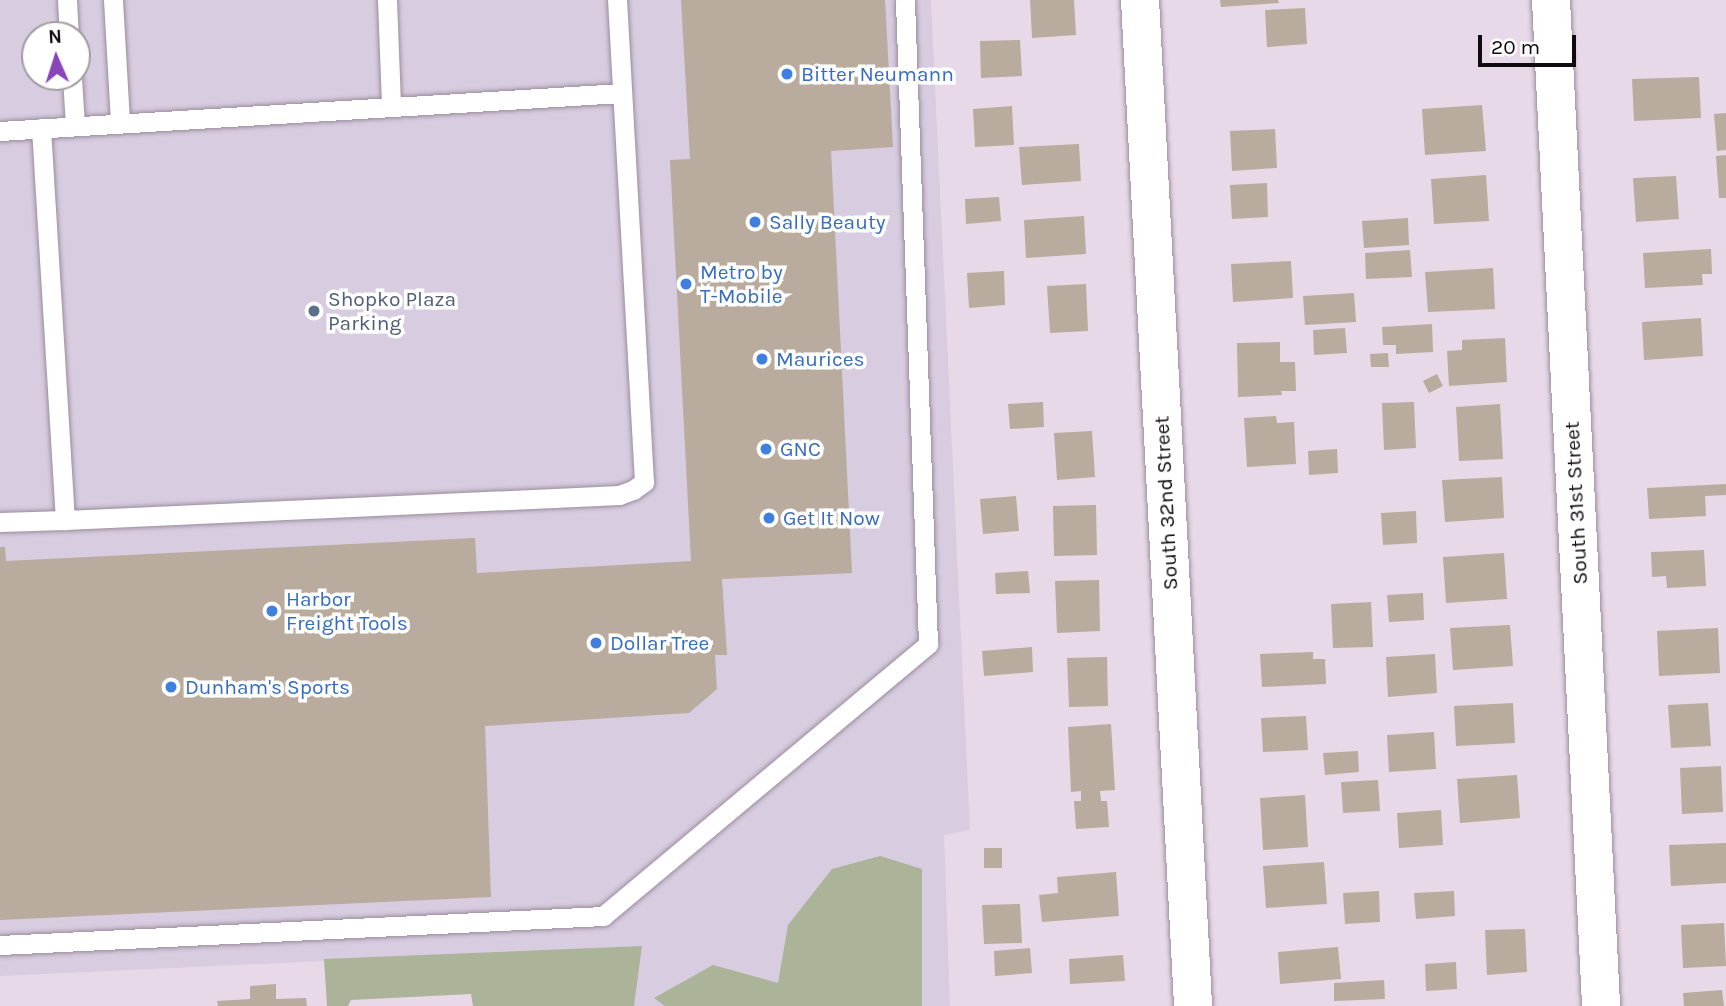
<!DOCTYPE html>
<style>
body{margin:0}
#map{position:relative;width:1726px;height:1006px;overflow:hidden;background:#e8d9e8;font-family:Karla,sans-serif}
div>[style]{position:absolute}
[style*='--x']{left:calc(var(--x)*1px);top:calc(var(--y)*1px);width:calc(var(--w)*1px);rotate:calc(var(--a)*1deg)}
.commercial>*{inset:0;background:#d7cce0}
.green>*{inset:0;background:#abb399}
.building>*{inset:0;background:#b9ab9d}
.roads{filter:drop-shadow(0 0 2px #9a8c9a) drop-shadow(0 0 2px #9a8c9a)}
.service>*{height:19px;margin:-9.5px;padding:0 9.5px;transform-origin:9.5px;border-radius:9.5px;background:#fff}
.minor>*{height:38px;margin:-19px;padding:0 19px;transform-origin:19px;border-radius:19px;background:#fff}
.dots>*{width:19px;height:19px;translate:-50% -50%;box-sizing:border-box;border:4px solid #fff;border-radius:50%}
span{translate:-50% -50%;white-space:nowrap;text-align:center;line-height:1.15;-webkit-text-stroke:7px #fff;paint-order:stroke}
.shop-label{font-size:21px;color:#366cbe}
.left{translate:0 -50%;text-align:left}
.service-label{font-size:21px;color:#4e5e75}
.street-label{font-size:21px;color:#0f0b0f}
.north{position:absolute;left:21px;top:21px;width:70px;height:70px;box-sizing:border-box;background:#fff;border:2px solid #9f9d9f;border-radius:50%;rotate:357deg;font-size:19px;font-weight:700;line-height:28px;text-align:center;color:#0f0b0f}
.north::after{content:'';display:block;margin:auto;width:24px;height:32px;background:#8946ba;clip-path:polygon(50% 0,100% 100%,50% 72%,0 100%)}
.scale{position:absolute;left:1478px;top:35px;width:98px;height:32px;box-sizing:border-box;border:4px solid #0f0b0f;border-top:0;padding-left:9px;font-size:21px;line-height:24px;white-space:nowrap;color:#0f0b0f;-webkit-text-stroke:5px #fff;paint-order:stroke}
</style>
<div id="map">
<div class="commercial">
<div style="clip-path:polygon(evenodd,0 0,931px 0,970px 830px,944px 835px,950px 1006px,634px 1006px,642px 946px,0 976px,0 0,35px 35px,77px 35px,77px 77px,35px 77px,35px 35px)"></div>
</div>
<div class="green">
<div style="clip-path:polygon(880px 856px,922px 869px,922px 1006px,665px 1006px,654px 998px,713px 965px,778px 983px,788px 925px,832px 869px)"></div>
<div style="clip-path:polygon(642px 946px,634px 1006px,473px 1006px,471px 994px,351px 1000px,348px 1006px,327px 1006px,324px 959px)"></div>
</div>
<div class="building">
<div style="clip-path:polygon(681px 0,885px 0,893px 147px,831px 151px,852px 573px,722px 579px,727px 655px,715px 655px,717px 689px,689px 713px,485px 726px,491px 897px,0 920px,0 547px,5px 547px,6px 561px,475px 538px,477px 573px,691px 561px,670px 160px,690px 159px)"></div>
<div style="clip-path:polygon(1030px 0,1074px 0,1076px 35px,1032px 38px)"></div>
<div style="clip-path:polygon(1220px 0,1278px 0,1279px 3px,1221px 7px)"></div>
<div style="clip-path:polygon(1305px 8px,1307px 44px,1267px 47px,1265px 10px)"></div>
<div style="clip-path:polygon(1020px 40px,1022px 76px,981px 78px,980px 41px)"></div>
<div style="clip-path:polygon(1699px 77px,1701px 118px,1634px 121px,1632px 79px)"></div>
<div style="clip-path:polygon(1482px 105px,1486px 151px,1425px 155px,1422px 109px)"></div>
<div style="clip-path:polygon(1012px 106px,1014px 145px,975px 147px,973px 109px)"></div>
<div style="clip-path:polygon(1726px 113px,1726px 150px,1717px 151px,1714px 114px)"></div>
<div style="clip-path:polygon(1275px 129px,1277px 168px,1232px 171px,1230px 131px)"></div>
<div style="clip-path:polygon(1079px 144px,1081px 181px,1022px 185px,1019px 147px)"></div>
<div style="clip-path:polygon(1726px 155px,1726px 198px,1719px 198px,1716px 156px)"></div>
<div style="clip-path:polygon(1486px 175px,1489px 221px,1434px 224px,1431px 179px)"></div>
<div style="clip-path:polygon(1676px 176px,1679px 219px,1636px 222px,1633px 178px)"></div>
<div style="clip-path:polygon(1267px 183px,1268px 217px,1232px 219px,1230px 185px)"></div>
<div style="clip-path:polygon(999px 197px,1001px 221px,966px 224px,965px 199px)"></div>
<div style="clip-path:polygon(1084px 216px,1086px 254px,1026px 258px,1024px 220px)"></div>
<div style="clip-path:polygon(1408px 218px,1409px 245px,1364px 248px,1362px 221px)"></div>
<div style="clip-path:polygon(1711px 249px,1712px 274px,1702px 274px,1703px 285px,1645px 288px,1643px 253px)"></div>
<div style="clip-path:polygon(1410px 250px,1412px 277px,1366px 279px,1365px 253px)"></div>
<div style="clip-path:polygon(1291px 261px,1293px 298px,1233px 302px,1231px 264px)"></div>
<div style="clip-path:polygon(1493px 268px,1495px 309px,1428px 312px,1425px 272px)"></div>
<div style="clip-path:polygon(1004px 271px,1005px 305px,969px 308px,967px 273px)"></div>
<div style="clip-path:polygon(1086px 284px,1088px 331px,1050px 333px,1047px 286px)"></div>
<div style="clip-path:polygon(1354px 293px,1356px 322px,1305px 325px,1303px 296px)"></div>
<div style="clip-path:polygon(1701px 318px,1703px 356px,1644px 360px,1642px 322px)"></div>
<div style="clip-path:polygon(1432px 324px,1433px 352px,1396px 354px,1396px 345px,1383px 345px,1382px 327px)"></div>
<div style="clip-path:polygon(1345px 328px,1347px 353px,1314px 355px,1313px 330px)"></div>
<div style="clip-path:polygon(1505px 338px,1507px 382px,1449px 386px,1447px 351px,1462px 350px,1462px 340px)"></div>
<div style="clip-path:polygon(1280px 342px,1280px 362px,1295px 362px,1296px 391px,1281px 391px,1282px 395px,1238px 397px,1237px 343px)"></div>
<div style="clip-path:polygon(1388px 353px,1389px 367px,1371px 367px,1370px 354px)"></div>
<div style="clip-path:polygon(1437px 374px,1443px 386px,1429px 393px,1423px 381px)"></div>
<div style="clip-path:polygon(1043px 402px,1044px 427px,1010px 429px,1008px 404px)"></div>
<div style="clip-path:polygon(1414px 402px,1416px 448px,1384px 450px,1382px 403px)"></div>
<div style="clip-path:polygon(1500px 404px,1503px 459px,1459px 461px,1456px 407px)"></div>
<div style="clip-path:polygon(1276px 416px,1277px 423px,1294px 422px,1296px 464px,1247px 467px,1244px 418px)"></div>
<div style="clip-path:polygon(1092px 431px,1095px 477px,1057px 480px,1054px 433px)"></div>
<div style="clip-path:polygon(1337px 449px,1338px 473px,1309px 475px,1308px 451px)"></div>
<div style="clip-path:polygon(1502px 477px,1504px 518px,1445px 522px,1442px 480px)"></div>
<div style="clip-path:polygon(1726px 484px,1726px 495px,1705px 496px,1706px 516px,1649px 519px,1647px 488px)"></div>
<div style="clip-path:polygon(1016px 496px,1019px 531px,983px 534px,980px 499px)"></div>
<div style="clip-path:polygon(1096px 505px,1097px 555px,1054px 556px,1053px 506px)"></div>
<div style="clip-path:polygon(1416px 511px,1417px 543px,1383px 545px,1381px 513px)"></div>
<div style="clip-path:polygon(1704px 550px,1706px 586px,1667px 588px,1666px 576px,1652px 577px,1651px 552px)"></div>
<div style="clip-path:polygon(1504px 553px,1507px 599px,1446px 603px,1443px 557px)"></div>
<div style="clip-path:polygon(1028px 571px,1030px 593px,996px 594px,995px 573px)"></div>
<div style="clip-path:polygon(1099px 580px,1100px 631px,1057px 633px,1055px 581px)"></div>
<div style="clip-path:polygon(1423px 593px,1424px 620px,1389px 622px,1387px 595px)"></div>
<div style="clip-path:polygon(1371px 602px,1373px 647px,1333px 648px,1331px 604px)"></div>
<div style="clip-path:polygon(1510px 625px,1513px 666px,1453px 670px,1450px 628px)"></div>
<div style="clip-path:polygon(1718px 628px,1720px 673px,1659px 676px,1657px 631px)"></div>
<div style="clip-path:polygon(1032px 647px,1033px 672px,984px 676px,982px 651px)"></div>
<div style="clip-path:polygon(1313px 652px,1313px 659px,1325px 659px,1326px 684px,1262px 687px,1260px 654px)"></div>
<div style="clip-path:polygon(1435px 654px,1437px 693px,1388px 697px,1386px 657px)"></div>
<div style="clip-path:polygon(1107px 657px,1108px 706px,1069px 707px,1067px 658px)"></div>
<div style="clip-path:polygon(1513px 703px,1515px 743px,1456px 746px,1454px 706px)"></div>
<div style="clip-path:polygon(1708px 703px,1711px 746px,1671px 748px,1668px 705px)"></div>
<div style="clip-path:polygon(1306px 716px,1308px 750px,1263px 752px,1261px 718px)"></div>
<div style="clip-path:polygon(1111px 724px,1115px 790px,1100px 791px,1101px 801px,1107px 801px,1109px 827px,1076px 829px,1074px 801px,1081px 801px,1081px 791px,1071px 792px,1068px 727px)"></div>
<div style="clip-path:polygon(1434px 732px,1436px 769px,1389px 772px,1387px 735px)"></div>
<div style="clip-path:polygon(1358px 751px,1359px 772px,1325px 775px,1323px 753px)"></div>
<div style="clip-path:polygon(1721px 766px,1723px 812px,1682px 814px,1680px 768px)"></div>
<div style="clip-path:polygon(1517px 775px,1520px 818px,1460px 823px,1457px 779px)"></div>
<div style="clip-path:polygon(1378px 780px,1380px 811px,1343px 813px,1341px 782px)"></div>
<div style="clip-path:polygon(1305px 795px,1308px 847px,1263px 850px,1260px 798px)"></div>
<div style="clip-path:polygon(1441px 810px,1443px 845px,1399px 848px,1397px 813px)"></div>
<div style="clip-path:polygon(1726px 843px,1726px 883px,1671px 886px,1669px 845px)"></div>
<div style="clip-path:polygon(984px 848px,1002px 848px,1002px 868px,984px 868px)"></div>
<div style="clip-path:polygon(1324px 862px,1327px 904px,1266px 908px,1263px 866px)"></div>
<div style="clip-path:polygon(1116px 872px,1119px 916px,1042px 922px,1039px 895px,1058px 893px,1057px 877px)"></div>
<div style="clip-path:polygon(1379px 891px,1380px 922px,1345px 924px,1343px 893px)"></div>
<div style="clip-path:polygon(1454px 891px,1455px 916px,1416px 919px,1414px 893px)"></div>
<div style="clip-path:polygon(1020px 904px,1022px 943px,984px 944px,982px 905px)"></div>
<div style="clip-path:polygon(1724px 923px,1726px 966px,1683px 968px,1681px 925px)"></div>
<div style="clip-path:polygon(1525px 929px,1527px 972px,1487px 975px,1485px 930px)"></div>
<div style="clip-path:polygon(1338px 947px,1341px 979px,1280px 984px,1278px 952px)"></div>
<div style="clip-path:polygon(1030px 948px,1032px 973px,995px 976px,994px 951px)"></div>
<div style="clip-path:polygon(1123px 955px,1125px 981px,1070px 984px,1069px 959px)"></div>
<div style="clip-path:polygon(1456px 962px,1457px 989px,1426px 991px,1425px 964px)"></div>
<div style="clip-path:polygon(1384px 980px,1385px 999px,1334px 1001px,1334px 983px)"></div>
<div style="clip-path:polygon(276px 984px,276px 999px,306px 998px,307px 1006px,218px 1006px,217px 1001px,250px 999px,250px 986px)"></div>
<div style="clip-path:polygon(1722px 990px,1724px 1006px,1684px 1006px,1683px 993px)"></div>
</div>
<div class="roads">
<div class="service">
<div style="--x:67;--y:0;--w:35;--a:87"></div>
<div style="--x:113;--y:0;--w:122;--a:86.7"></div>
<div style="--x:387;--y:0;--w:106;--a:87.8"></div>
<div style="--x:72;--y:77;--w:49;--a:86.5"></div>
<div style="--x:41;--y:128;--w:393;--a:86.5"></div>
<div style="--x:65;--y:520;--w:555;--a:-2.58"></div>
<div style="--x:619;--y:495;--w:15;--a:-20"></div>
<div style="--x:633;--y:490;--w:14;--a:-36"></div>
<div style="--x:644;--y:482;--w:483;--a:-93.2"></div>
<div style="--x:0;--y:131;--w:623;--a:-3.5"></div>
<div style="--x:0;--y:522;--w:65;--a:-1.8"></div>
<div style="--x:0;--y:945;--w:604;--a:-2.75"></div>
<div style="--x:603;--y:916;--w:424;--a:-39.9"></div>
<div style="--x:928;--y:644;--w:644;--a:-92.05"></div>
</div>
<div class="minor">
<div style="--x:1140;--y:0;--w:1007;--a:86.98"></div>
<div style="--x:1551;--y:0;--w:1007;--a:87.15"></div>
</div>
</div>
<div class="dots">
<div style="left:787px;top:74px;background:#3f7fe0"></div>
<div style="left:755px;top:222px;background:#3f7fe0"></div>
<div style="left:686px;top:284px;background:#3f7fe0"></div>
<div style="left:314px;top:311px;background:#5c6f8a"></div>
<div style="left:762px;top:359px;background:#3f7fe0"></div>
<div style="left:766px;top:449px;background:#3f7fe0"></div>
<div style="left:769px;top:518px;background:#3f7fe0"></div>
<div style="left:272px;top:611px;background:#3f7fe0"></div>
<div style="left:596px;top:643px;background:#3f7fe0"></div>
<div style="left:171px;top:687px;background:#3f7fe0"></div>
</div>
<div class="shop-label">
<span class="left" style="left:801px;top:74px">Bitter Neumann</span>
<span class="left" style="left:769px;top:222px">Sally Beauty</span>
<span class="left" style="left:700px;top:284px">Metro by<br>T-Mobile</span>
<span class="left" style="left:776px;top:359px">Maurices</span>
<span class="left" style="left:780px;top:449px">GNC</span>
<span class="left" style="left:783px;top:518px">Get It Now</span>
<span class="left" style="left:286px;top:611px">Harbor<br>Freight Tools</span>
<span class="left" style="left:610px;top:643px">Dollar Tree</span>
<span class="left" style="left:185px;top:687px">Dunham's Sports</span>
</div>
<div class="service-label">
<span class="left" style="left:328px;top:311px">Shopko Plaza<br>Parking</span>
</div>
<div class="street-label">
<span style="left:1166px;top:503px;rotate:-93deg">South 32nd Street</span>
<span style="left:1576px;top:503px;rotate:-93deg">South 31st Street</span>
</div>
<div class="north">N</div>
<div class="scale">20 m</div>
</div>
